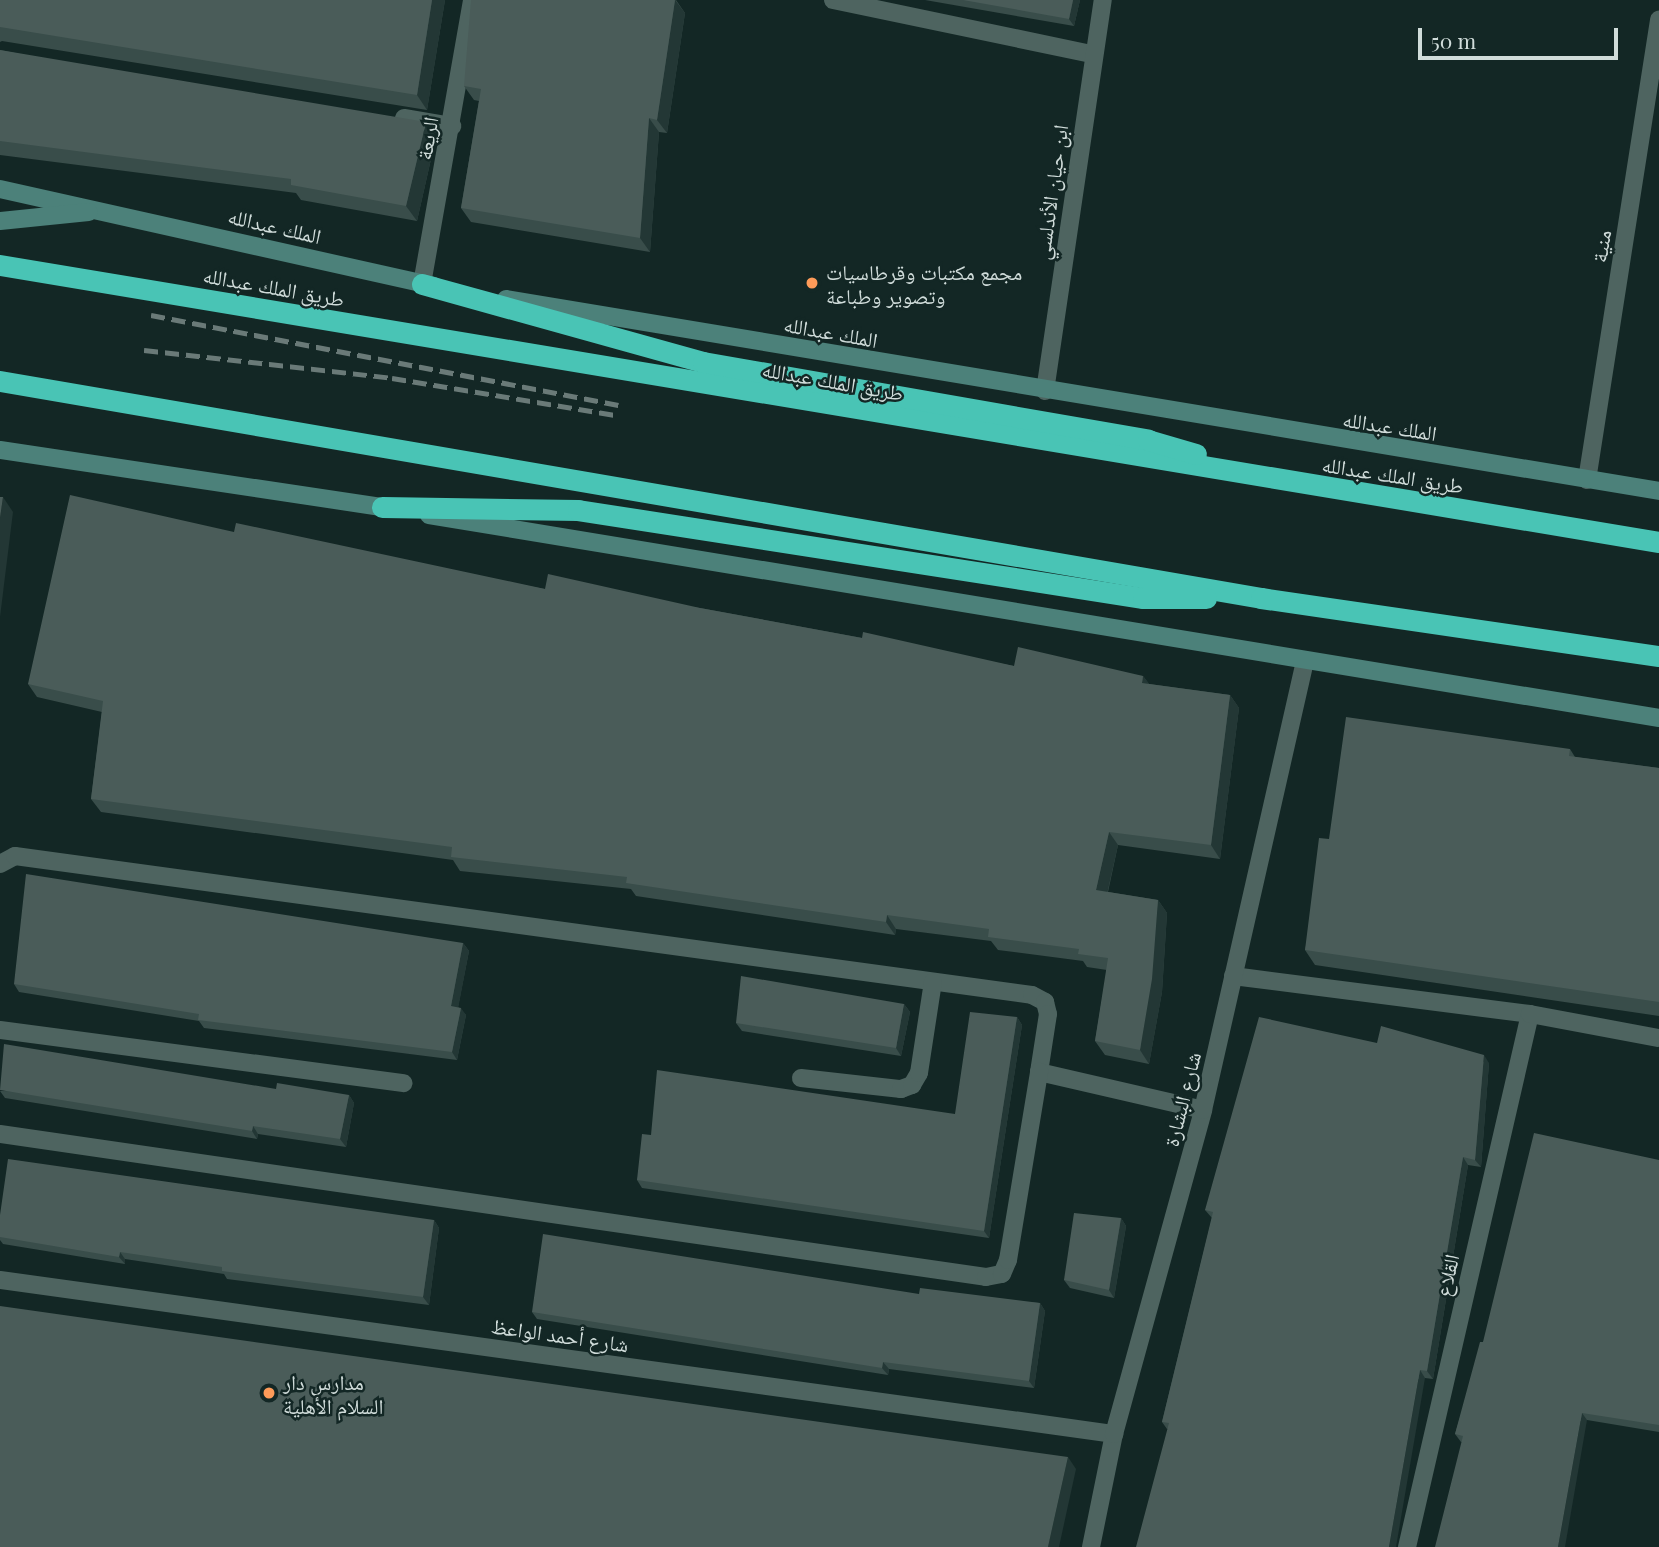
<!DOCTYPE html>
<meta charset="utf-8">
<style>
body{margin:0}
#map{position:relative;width:1659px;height:1547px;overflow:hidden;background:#132725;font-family:"Playfair Display","Noto Naskh Arabic",serif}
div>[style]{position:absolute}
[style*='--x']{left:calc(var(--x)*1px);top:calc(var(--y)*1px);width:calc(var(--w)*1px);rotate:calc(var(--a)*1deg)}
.street>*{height:18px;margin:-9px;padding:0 9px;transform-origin:9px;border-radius:9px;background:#4e6460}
.secondary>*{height:18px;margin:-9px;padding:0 9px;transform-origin:9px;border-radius:9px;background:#4c817a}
.highway>*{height:21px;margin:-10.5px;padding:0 10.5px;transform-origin:10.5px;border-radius:10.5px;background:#49c4b5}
.rail>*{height:5px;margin-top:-2.5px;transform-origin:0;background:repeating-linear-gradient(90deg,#6a7a78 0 14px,transparent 0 21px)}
.wall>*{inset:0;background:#394d4a}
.shaded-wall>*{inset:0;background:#233735}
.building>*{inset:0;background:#4a5c59}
.dots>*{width:19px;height:19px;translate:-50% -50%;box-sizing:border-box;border:4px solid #132725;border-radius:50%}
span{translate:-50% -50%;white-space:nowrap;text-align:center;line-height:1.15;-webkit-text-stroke:5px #132725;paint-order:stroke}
.street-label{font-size:21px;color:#d0dcda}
.poi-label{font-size:21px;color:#d0dcda}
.left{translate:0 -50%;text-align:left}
.scale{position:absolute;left:1418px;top:28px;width:200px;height:32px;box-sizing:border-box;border:4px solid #d0dcda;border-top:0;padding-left:9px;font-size:21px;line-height:24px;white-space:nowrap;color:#d0dcda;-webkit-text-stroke:5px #132725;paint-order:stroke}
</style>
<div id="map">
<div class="street">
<div style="--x:833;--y:0;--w:265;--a:11.8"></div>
<div style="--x:404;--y:118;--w:49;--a:9.5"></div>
<div style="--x:422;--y:284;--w:288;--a:-80"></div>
<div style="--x:1045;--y:391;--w:395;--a:-81.6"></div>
<div style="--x:1587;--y:480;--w:466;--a:-81.1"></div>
<div style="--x:0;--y:864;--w:17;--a:-28"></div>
<div style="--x:15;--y:856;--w:1026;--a:7.78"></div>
<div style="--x:1032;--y:995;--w:15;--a:28"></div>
<div style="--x:1045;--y:1002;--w:12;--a:76"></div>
<div style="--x:1048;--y:1014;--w:59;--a:98.8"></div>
<div style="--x:1039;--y:1072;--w:168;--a:13"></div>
<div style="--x:1233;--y:976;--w:299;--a:7.3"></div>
<div style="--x:1530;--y:1014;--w:547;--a:102.99"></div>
<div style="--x:1530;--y:1014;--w:130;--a:10.6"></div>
<div style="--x:0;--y:1030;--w:407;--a:7.5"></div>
<div style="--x:801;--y:1078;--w:101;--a:6.3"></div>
<div style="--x:901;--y:1089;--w:12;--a:-20"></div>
<div style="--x:912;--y:1085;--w:14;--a:-60"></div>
<div style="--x:919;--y:1073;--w:92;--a:-81.3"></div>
<div style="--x:0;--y:1134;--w:996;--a:8.25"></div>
<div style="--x:986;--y:1277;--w:16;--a:-11"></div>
<div style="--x:1002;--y:1274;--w:15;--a:-67"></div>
<div style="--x:1008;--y:1260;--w:191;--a:-80.6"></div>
<div style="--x:0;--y:1280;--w:1125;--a:7.87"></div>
<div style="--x:1091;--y:1547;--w:115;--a:-78.5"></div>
<div style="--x:1114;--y:1434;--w:336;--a:-74.6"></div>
<div style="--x:1203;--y:1110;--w:461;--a:-77.2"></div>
</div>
<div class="secondary">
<div style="--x:0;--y:189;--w:445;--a:12.6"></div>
<div style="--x:0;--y:221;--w:89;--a:-5.8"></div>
<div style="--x:506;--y:299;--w:1169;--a:9.45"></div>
<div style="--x:0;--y:450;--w:399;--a:8.5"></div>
<div style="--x:429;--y:515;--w:1247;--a:9.37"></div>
</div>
<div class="highway">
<div style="--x:0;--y:265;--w:1682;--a:9.48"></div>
<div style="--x:422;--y:284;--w:292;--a:15.5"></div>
<div style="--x:703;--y:362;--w:452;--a:9.9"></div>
<div style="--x:1148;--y:440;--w:50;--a:16.3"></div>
<div style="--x:0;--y:381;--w:1280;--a:9.76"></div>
<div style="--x:1261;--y:598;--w:402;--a:8.3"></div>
<div style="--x:382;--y:507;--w:196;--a:0.9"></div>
<div style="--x:578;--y:510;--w:572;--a:8.85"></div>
<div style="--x:1143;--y:598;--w:63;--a:0"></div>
</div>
<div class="rail">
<div style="--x:151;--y:315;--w:476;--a:10.9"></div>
<div style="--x:144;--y:350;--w:250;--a:6.4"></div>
<div style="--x:392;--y:378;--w:226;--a:9.4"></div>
</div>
<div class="wall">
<div style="clip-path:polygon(0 0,445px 0,427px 110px,2px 41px,0 42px)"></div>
<div style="clip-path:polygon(676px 0,685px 13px,667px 133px,659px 132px,650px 252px,471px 222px,461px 208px,479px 101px,474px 100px,464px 86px)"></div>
<div style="clip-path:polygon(925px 0,1080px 0,1074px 26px)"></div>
<div style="clip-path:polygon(0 50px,436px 137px,417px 221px,301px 200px,296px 193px,0 155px)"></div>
<div style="clip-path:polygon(234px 532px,545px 589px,700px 608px,1014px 666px,1143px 676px,1149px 684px,1230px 695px,1239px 708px,1220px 859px,1118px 845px,1108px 892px,1158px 900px,1167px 913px,1162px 992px,1149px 1064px,1105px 1055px,1095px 1041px,1107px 970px,1087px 967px,1083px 961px,998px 950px,991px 941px,896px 929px,895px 935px,636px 896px,631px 889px,460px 871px,453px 860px,101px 812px,91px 799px,102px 712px,37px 697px,28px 684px)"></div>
<div style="clip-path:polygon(1570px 749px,1575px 757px,1659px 768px,1659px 1016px,1315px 965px,1305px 950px,1329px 839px)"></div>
<div style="clip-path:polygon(463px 943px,469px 951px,458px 1007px,466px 1015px,457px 1060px,204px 1028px,199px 1021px,19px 992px,14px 984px)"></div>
<div style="clip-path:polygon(904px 1004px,910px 1012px,901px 1056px,742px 1031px,736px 1023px)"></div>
<div style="clip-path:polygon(1017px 1017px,1022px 1025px,989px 1238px,642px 1188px,637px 1180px,651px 1135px,955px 1114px)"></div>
<div style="clip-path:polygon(1377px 1043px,1489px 1063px,1481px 1167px,1468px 1165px,1433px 1379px,1425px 1378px,1167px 1429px,1162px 1422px,1212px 1218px,1205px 1210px)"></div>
<div style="clip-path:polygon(0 1091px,349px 1095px,354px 1103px,346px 1147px,258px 1134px,257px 1139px,5px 1098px)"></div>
<div style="clip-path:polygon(1659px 1160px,1659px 1432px,1587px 1420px,1461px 1442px,1455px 1434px,1483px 1342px)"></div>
<div style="clip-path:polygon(0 1215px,434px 1220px,439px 1228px,429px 1305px,227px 1279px,224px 1274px,125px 1259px,125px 1264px,3px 1244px,0 1240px)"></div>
<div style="clip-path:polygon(1121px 1218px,1126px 1226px,1114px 1298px,1070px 1288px,1064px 1280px)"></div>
<div style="clip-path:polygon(919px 1294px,1040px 1303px,1045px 1311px,1034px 1388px,889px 1369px,888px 1375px,537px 1319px,532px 1312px)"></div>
</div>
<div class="shaded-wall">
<div style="clip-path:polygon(432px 0,445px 0,427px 110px,417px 95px)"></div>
<div style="clip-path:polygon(675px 0,685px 13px,667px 133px,657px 120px)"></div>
<div style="clip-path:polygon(1073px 0,1080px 0,1074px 26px,1069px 19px)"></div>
<div style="clip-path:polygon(649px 118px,659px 132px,650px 252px,640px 238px)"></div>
<div style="clip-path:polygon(426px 122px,436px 137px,417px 221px,406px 206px)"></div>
<div style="clip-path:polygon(3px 497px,13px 512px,0 617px,0 518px)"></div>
<div style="clip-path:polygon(1143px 676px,1153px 689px,1142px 683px)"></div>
<div style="clip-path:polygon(1230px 695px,1239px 708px,1220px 859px,1211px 845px)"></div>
<div style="clip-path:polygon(1109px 832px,1118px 845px,1105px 903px,1096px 890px)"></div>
<div style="clip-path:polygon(1158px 900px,1167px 913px,1162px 992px,1149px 1064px,1140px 1050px)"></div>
<div style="clip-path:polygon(887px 915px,896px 929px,895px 935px,886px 922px)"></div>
<div style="clip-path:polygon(463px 943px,469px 951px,457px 1014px,451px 1006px)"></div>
<div style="clip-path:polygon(904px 1004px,910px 1012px,901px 1056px,896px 1048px)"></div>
<div style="clip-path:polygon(461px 1008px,466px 1015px,457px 1060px,452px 1052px)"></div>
<div style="clip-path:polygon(1017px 1017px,1022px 1025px,989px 1238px,984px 1231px)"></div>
<div style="clip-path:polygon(1484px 1055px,1489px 1063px,1481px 1167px,1475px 1160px)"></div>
<div style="clip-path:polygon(349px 1095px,354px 1103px,346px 1147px,340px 1139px)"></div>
<div style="clip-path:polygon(253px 1126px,258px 1134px,257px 1139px,252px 1131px)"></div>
<div style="clip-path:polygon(1463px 1157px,1468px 1165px,1433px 1379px,1427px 1371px)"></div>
<div style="clip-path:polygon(1121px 1218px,1126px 1226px,1114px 1298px,1109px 1290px)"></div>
<div style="clip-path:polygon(434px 1220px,439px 1228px,429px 1305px,423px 1297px)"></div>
<div style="clip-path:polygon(120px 1252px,125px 1259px,125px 1264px,119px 1257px)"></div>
<div style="clip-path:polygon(1040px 1303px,1045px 1311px,1034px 1388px,1029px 1381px)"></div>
<div style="clip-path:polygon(883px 1362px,889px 1369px,888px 1375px,882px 1368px)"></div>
<div style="clip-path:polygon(1420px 1370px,1425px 1378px,1396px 1547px,1389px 1547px)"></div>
<div style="clip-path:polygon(1582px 1413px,1587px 1420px,1565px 1547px,1558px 1547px)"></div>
<div style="clip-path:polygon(1068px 1457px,1076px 1469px,1059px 1547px,1048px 1547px)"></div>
</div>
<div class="building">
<div style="clip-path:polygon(0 0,432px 0,417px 95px,0 27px)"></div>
<div style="clip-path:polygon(471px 0,675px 0,657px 120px,649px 118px,640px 238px,461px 208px,481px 89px,464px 86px)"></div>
<div style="clip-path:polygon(963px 0,1073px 0,1069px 19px)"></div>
<div style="clip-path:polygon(0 50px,426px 122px,406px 206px,291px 185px,291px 179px,0 141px)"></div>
<div style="clip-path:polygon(70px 495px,234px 532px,236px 523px,545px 589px,548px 574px,700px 608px,862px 638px,863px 632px,1014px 666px,1018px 647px,1143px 676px,1142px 683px,1230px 695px,1211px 845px,1109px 832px,1096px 890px,1158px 900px,1152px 979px,1140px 1050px,1095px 1041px,1108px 958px,1078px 954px,1079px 949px,988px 937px,989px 929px,887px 915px,886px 922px,626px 883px,627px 877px,451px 857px,452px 847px,91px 799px,103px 701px,28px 684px)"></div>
<div style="clip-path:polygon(0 497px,3px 497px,0 518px)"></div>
<div style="clip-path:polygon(1346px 717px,1570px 749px,1569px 756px,1659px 768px,1659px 1002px,1305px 950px,1319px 838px,1329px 839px)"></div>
<div style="clip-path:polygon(26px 874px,463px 943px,451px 1006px,461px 1008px,452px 1052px,198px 1020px,199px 1014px,14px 984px)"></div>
<div style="clip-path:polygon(741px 976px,904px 1004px,896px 1048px,736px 1023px)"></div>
<div style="clip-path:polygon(970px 1012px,1017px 1017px,984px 1231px,637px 1180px,642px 1134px,651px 1135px,657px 1070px,955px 1114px)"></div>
<div style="clip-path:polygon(1259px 1017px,1377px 1043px,1381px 1026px,1484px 1055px,1475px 1160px,1463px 1157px,1427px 1371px,1420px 1370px,1389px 1547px,1136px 1547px,1169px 1423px,1162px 1422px,1213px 1212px,1205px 1210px)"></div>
<div style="clip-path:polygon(4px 1044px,276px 1089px,277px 1083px,349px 1095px,340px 1139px,253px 1126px,252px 1131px,0 1090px)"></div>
<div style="clip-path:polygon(1534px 1133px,1659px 1160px,1659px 1425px,1582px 1413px,1558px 1547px,1435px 1547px,1463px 1436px,1455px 1434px,1480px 1342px,1483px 1342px)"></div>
<div style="clip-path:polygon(8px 1159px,434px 1220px,423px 1297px,222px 1271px,222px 1267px,120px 1252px,119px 1257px,0 1237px,0 1215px)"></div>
<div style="clip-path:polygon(1074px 1213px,1121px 1218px,1109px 1290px,1064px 1280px)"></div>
<div style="clip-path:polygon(543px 1234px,919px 1294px,920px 1288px,1040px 1303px,1029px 1381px,883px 1362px,882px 1368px,532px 1312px)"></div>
<div style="clip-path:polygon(0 1306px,1068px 1457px,1048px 1547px,0 1547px)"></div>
</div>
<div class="dots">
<div style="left:812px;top:283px;background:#fe9b59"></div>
<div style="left:269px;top:1393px;background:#fe9b59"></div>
</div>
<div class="street-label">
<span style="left:426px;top:138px;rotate:-80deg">الريعة</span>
<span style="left:1050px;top:192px;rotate:-82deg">ابن حيان الأندلسي</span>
<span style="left:275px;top:225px;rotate:13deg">الملك عبدالله</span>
<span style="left:1600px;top:246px;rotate:-81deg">منية</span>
<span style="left:274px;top:286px;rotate:10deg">طريق الملك عبدالله</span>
<span style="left:831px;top:331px;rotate:10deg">الملك عبدالله</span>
<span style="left:833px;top:380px;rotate:10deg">طريق الملك عبدالله</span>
<span style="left:1390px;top:425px;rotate:9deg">الملك عبدالله</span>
<span style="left:1393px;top:474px;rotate:9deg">طريق الملك عبدالله</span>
<span style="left:1181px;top:1099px;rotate:-76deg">شارع البشارة</span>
<span style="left:1446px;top:1275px;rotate:-77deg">القلاع</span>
<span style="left:560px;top:1334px;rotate:8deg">شارع أحمد الواعظ</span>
</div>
<div class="poi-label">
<span class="left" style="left:826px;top:283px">مجمع مكتبات وقرطاسيات<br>وتصوير وطباعة</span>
<span class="left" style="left:283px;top:1393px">مدارس دار<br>السلام الأهلية</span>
</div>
<div class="scale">50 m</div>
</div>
